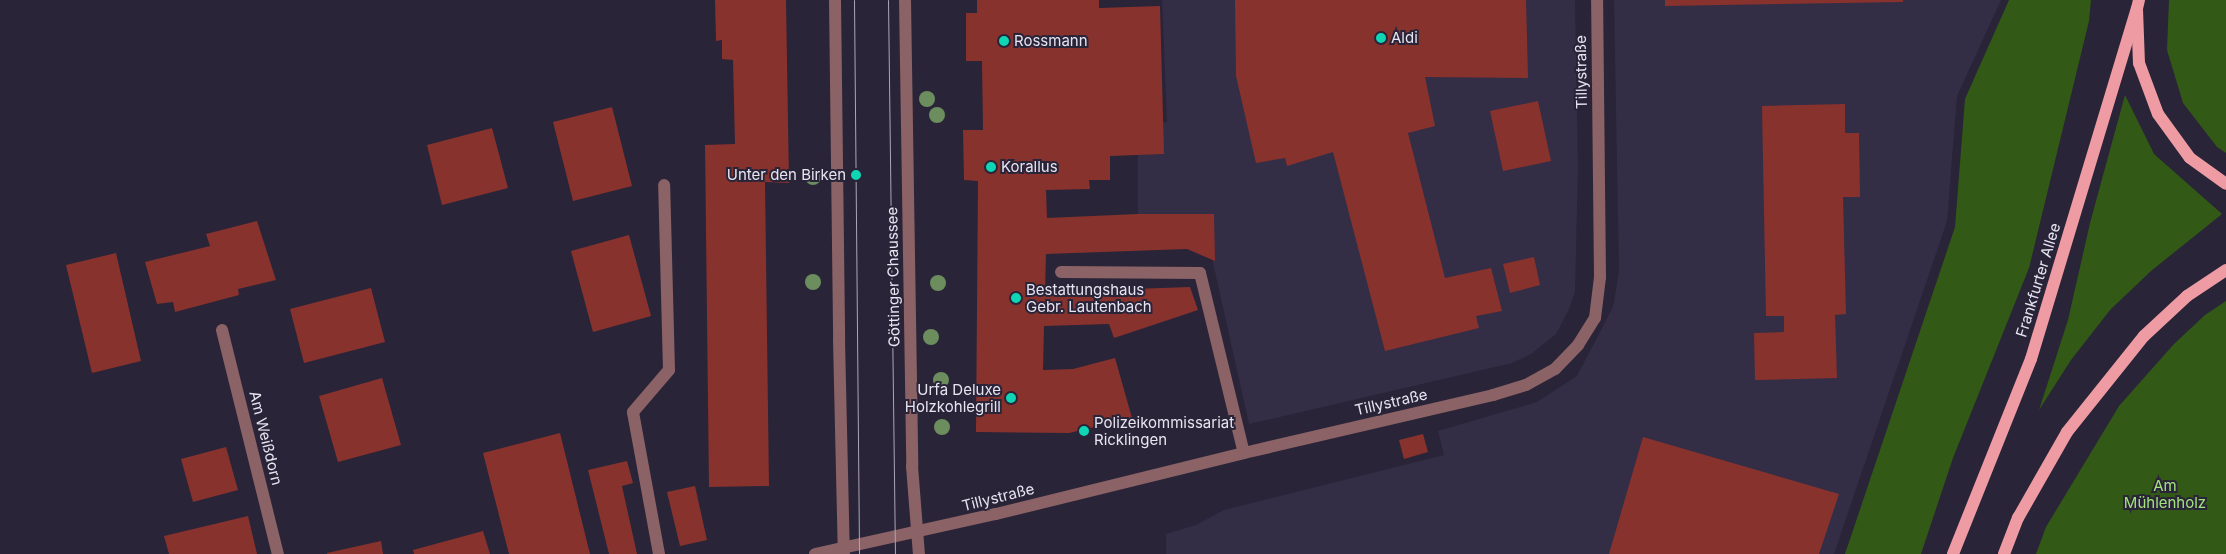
<!DOCTYPE html>
<meta charset="utf-8">
<style>
body{margin:0}
#map{position:relative;width:2226px;height:554px;overflow:hidden;background:#292438;font-family:Inter,sans-serif}
div>[style]{position:absolute}
[style*='--x']{left:calc(var(--x)*1px);top:calc(var(--y)*1px);width:calc(var(--w)*1px);rotate:calc(var(--a)*1deg)}
.built>*{inset:0;background:#342d46}
.green>*{inset:0;background:#325915}
.building>*{inset:0;background:#88322d}
.minor>*{height:12px;margin:-6px;padding:0 6px;transform-origin:6px;border-radius:6px;background:#8b6265}
.major>*{height:12px;margin:-6px;padding:0 6px;transform-origin:6px;border-radius:6px;background:#ef9ba3}
.tram>*{height:1px;margin:-0.5px;padding:0 0.5px;transform-origin:0.5px;border-radius:0.5px;background:#aca8b8}
.trees>*{width:16px;height:16px;margin:-8px;border-radius:50%;background:#6c8d5d}
.dots>*{width:14px;height:14px;translate:-50% -50%;box-sizing:border-box;border:2px solid #292438;border-radius:50%}
span{translate:-50% -50%;white-space:nowrap;text-align:center;line-height:1.15;-webkit-text-stroke:4px #292438;paint-order:stroke}
.poi-label{font-size:15px;color:#e7e4f2}
.left{translate:0 -50%;text-align:left}
.right{translate:-100% -50%;text-align:right}
.street-label{font-size:15px;color:#e7e4f2}
.park-label{font-size:15px;color:#a3e37c}
</style>
<div id="map">
<div class="built">
<div style="clip-path:polygon(1162px 0,1575px 0,1578px 168px,1575px 292px,1569px 309px,1556px 334px,1531px 354px,1512px 363px,1249px 424px,1213px 263px,1214px 215px,1138px 214px,1138px 124px,1167px 122px)"></div>
<div style="clip-path:polygon(1614px 0,2001px 0,1957px 96px,1947px 221px,1834px 554px,1166px 554px,1166px 534px,1196px 525px,1224px 510px,1444px 455px,1438px 431px,1537px 402px,1577px 376px,1613px 307px,1619px 272px)"></div>
</div>
<div class="green">
<div style="clip-path:polygon(2009px 0,2091px 0,2089px 21px,2029px 268px,1953px 458px,1921px 554px,1845px 554px,1955px 227px,1965px 99px)"></div>
<div style="clip-path:polygon(2169px 0,2226px 0,2226px 153px,2217px 147px,2183px 103px,2167px 50px)"></div>
<div style="clip-path:polygon(2125px 95px,2154px 154px,2222px 214px,2151px 271px,2110px 310px,2071px 360px,2039px 410px,2068px 320px,2090px 223px)"></div>
<div style="clip-path:polygon(2226px 301px,2226px 554px,2036px 554px,2046px 527px,2119px 406px,2174px 344px,2205px 315px)"></div>
</div>
<div class="building">
<div style="clip-path:polygon(715px 0,786px 0,789px 183px,765px 182px,769px 486px,709px 487px,705px 145px,735px 144px,733px 60px,722px 59px,722px 40px,716px 41px)"></div>
<div style="clip-path:polygon(977px 0,1099px 0,1099px 8px,1160px 6px,1164px 154px,1110px 156px,1110px 180px,1089px 180px,1090px 189px,1046px 190px,1047px 218px,1138px 214px,1214px 214px,1215px 261px,1187px 249px,1046px 254px,1045px 292px,1190px 287px,1198px 310px,1114px 338px,1109px 324px,1044px 326px,1043px 370px,1073px 369px,1115px 358px,1132px 418px,1069px 433px,976px 432px,978px 181px,964px 180px,963px 130px,983px 130px,982px 61px,966px 61px,966px 13px,977px 13px)"></div>
<div style="clip-path:polygon(1235px 0,1526px 0,1528px 78px,1425px 77px,1435px 126px,1408px 133px,1445px 278px,1491px 268px,1502px 311px,1476px 316px,1479px 328px,1385px 351px,1333px 152px,1287px 166px,1285px 158px,1256px 163px,1236px 76px)"></div>
<div style="clip-path:polygon(1665px 0,1903px 0,1903px 2px,1665px 6px)"></div>
<div style="clip-path:polygon(1538px 101px,1551px 161px,1503px 171px,1490px 111px)"></div>
<div style="clip-path:polygon(1845px 104px,1845px 133px,1859px 133px,1860px 197px,1843px 197px,1846px 314px,1835px 315px,1837px 378px,1755px 380px,1754px 333px,1784px 332px,1784px 316px,1766px 316px,1762px 106px)"></div>
<div style="clip-path:polygon(612px 107px,632px 186px,573px 201px,553px 122px)"></div>
<div style="clip-path:polygon(492px 128px,508px 188px,442px 205px,427px 145px)"></div>
<div style="clip-path:polygon(257px 221px,276px 280px,238px 289px,239px 295px,175px 312px,173px 302px,157px 304px,145px 262px,210px 246px,206px 234px)"></div>
<div style="clip-path:polygon(629px 235px,651px 316px,593px 332px,571px 251px)"></div>
<div style="clip-path:polygon(116px 253px,141px 361px,92px 373px,66px 265px)"></div>
<div style="clip-path:polygon(1534px 257px,1540px 285px,1510px 293px,1503px 264px)"></div>
<div style="clip-path:polygon(371px 288px,385px 342px,304px 363px,290px 309px)"></div>
<div style="clip-path:polygon(382px 378px,401px 445px,338px 462px,319px 396px)"></div>
<div style="clip-path:polygon(560px 433px,590px 554px,509px 554px,483px 453px)"></div>
<div style="clip-path:polygon(1423px 434px,1428px 452px,1404px 459px,1399px 440px)"></div>
<div style="clip-path:polygon(1643px 437px,1839px 494px,1819px 554px,1609px 554px)"></div>
<div style="clip-path:polygon(226px 447px,238px 490px,193px 502px,181px 459px)"></div>
<div style="clip-path:polygon(627px 461px,633px 483px,622px 486px,637px 554px,609px 554px,588px 470px)"></div>
<div style="clip-path:polygon(695px 486px,707px 540px,680px 546px,667px 492px)"></div>
<div style="clip-path:polygon(248px 516px,257px 554px,169px 554px,164px 536px)"></div>
<div style="clip-path:polygon(483px 531px,490px 554px,414px 554px,413px 550px)"></div>
<div style="clip-path:polygon(381px 541px,383px 554px,327px 554px,327px 553px)"></div>
</div>
<div class="minor">
<div style="--x:835;--y:0;--w:340;--a:89.3"></div>
<div style="--x:839;--y:340;--w:214;--a:88.7"></div>
<div style="--x:905;--y:0;--w:466;--a:89.1"></div>
<div style="--x:912;--y:466;--w:88;--a:85.5"></div>
<div style="--x:1061;--y:272;--w:139;--a:0.4"></div>
<div style="--x:1200;--y:273;--w:185;--a:76.3"></div>
<div style="--x:222;--y:330;--w:231;--a:76"></div>
<div style="--x:659;--y:554;--w:144;--a:-100.4"></div>
<div style="--x:633;--y:412;--w:55;--a:-49.4"></div>
<div style="--x:669;--y:370;--w:185;--a:-91.5"></div>
<div style="--x:815;--y:554;--w:185;--a:-12.5"></div>
<div style="--x:996;--y:514;--w:255;--a:-13.8"></div>
<div style="--x:1244;--y:453;--w:256;--a:-13.1"></div>
<div style="--x:1493;--y:395;--w:34;--a:-17"></div>
<div style="--x:1526;--y:385;--w:33;--a:-29"></div>
<div style="--x:1555;--y:369;--w:33;--a:-46"></div>
<div style="--x:1578;--y:345;--w:32;--a:-58"></div>
<div style="--x:1595;--y:318;--w:41;--a:-83"></div>
<div style="--x:1600;--y:277;--w:277;--a:-90.6"></div>
</div>
<div class="major">
<div style="--x:2139;--y:0;--w:9;--a:103"></div>
<div style="--x:2137;--y:9;--w:54;--a:87.9"></div>
<div style="--x:2139;--y:63;--w:54;--a:69.6"></div>
<div style="--x:2158;--y:114;--w:54;--a:54"></div>
<div style="--x:2190;--y:158;--w:44;--a:35.8"></div>
<div style="--x:1953;--y:554;--w:210;--a:-68.2"></div>
<div style="--x:2031;--y:359;--w:366;--a:-73.2"></div>
<div style="--x:2004;--y:554;--w:39;--a:-69"></div>
<div style="--x:2018;--y:518;--w:99;--a:-60.3"></div>
<div style="--x:2067;--y:432;--w:123;--a:-51.3"></div>
<div style="--x:2144;--y:336;--w:59;--a:-42.9"></div>
<div style="--x:2187;--y:296;--w:47;--a:-33.7"></div>
</div>
<div class="tram">
<div style="--x:854;--y:0;--w:554;--a:89.48"></div>
<div style="--x:888;--y:0;--w:554;--a:89.28"></div>
</div>
<div class="trees">
<div style="left:927px;top:99px"></div>
<div style="left:937px;top:115px"></div>
<div style="left:813px;top:177px"></div>
<div style="left:813px;top:282px"></div>
<div style="left:938px;top:283px"></div>
<div style="left:931px;top:337px"></div>
<div style="left:941px;top:380px"></div>
<div style="left:942px;top:427px"></div>
</div>
<div class="dots">
<div style="left:1381px;top:38px;background:#10d5b4"></div>
<div style="left:1004px;top:41px;background:#10d5b4"></div>
<div style="left:991px;top:167px;background:#10d5b4"></div>
<div style="left:856px;top:175px;background:#10d5b4"></div>
<div style="left:1016px;top:298px;background:#10d5b4"></div>
<div style="left:1011px;top:398px;background:#10d5b4"></div>
<div style="left:1084px;top:431px;background:#10d5b4"></div>
</div>
<div class="poi-label">
<span class="left" style="left:1391px;top:38px">Aldi</span>
<span class="left" style="left:1014px;top:41px">Rossmann</span>
<span class="left" style="left:1001px;top:167px">Korallus</span>
<span class="right" style="left:846px;top:175px">Unter den Birken</span>
<span class="left" style="left:1026px;top:298px">Bestattungshaus<br>Gebr. Lautenbach</span>
<span class="right" style="left:1001px;top:398px">Urfa Deluxe<br>Holzkohlegrill</span>
<span class="left" style="left:1094px;top:431px">Polizeikommissariat<br>Ricklingen</span>
</div>
<div class="street-label">
<span style="left:1581px;top:72px;rotate:-91deg">Tillystraße</span>
<span style="left:893px;top:277px;rotate:-91deg">Göttinger Chaussee</span>
<span style="left:2038px;top:280px;rotate:-73deg">Frankfurter Allee</span>
<span style="left:1391px;top:402px;rotate:-13deg">Tillystraße</span>
<span style="left:266px;top:438px;rotate:76deg">Am Weißdorn</span>
<span style="left:998px;top:497px;rotate:-14deg">Tillystraße</span>
</div>
<div class="park-label">
<span style="left:2165px;top:494px">Am<br>Mühlenholz</span>
</div>
</div>
